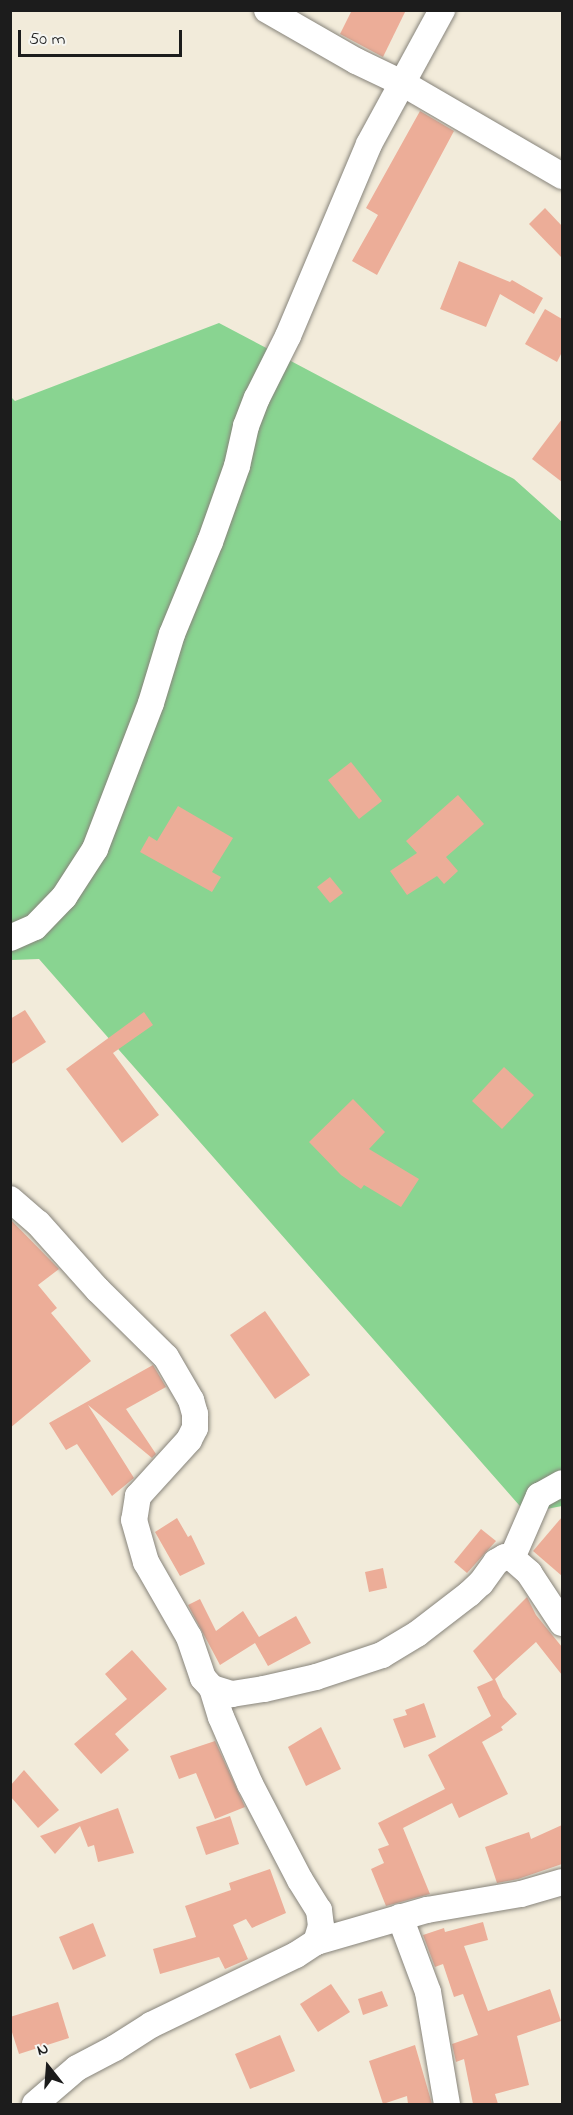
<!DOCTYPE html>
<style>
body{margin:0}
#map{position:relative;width:573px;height:2115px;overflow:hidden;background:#f2ebda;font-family:"Indie Flower",sans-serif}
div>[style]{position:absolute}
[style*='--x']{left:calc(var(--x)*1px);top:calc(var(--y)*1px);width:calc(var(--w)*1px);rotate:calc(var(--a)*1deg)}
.green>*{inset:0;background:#89d491}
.building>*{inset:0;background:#ecad98}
.roads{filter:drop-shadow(0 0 2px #87847b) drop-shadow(0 0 2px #87847b)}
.minor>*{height:26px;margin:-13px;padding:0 13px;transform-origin:13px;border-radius:13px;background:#fff}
span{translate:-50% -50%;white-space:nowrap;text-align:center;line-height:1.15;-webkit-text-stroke:5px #f6f6f2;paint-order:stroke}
.frame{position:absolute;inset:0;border:12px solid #1c1c1c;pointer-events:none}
.north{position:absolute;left:18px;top:2037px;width:60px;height:60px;-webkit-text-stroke:4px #f6f6f2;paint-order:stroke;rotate:343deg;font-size:16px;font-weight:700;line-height:24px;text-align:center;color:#1c1c1c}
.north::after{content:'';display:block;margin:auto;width:21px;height:27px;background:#1c1c1c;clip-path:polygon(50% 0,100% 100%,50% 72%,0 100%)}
.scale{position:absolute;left:18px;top:30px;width:164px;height:27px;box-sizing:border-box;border:3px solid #1c1c1c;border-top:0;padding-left:8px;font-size:18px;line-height:21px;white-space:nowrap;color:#1c1c1c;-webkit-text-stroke:4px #f6f6f2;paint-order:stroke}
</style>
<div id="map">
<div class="green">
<div style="clip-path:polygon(219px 323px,514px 479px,562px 522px,562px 1506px,526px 1513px,39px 959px,11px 960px,10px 396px,15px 401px)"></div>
</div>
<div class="building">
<div style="clip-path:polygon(352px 10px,406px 10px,383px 57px,340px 34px)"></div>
<div style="clip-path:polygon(420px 111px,454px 131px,377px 275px,352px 261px,378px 215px,366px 208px)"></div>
<div style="clip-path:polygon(545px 208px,562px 226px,562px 258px,529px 224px)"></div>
<div style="clip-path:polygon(459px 261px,510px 282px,512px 280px,543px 298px,534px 314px,500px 294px,486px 327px,440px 309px)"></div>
<div style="clip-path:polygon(545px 309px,562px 319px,562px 352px,557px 362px,525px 344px)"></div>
<div style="clip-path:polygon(562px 419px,562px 482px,532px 459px)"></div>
<div style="clip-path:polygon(351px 762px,382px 801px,359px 819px,328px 780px)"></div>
<div style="clip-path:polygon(458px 795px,484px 824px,446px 857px,458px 871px,444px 884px,437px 876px,407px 895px,390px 871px,417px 853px,406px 841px)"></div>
<div style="clip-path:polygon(178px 806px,233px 838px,212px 872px,221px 877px,212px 892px,140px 852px,149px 836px,157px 841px)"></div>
<div style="clip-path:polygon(330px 877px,343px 893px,330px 903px,317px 887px)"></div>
<div style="clip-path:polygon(25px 1010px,46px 1042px,10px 1065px,10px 1019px)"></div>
<div style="clip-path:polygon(144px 1012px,153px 1025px,113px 1053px,159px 1115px,122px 1143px,66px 1069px)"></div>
<div style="clip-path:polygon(504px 1067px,534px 1095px,502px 1129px,472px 1101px)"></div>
<div style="clip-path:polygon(353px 1099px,385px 1132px,369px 1149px,419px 1179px,401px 1207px,364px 1185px,361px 1189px,341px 1175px,309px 1142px)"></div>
<div style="clip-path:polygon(10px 1219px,59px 1269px,38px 1285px,57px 1308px,51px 1313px,91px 1361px,10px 1428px)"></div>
<div style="clip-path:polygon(265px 1311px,310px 1375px,275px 1399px,230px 1335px)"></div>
<div style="clip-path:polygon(153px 1365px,166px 1387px,126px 1409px,156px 1454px,152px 1458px,88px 1405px,134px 1478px,112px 1496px,77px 1444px,66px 1450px,49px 1423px)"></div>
<div style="clip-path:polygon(562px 1517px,562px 1576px,533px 1551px)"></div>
<div style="clip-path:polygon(177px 1518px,188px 1537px,191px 1535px,205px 1564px,180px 1576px,155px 1532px)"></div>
<div style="clip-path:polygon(481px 1529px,496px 1541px,467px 1573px,454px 1562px)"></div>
<div style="clip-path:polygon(383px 1568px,387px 1588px,369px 1592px,365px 1572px)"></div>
<div style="clip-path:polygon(527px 1597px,536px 1615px,562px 1647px,562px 1675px,536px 1642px,495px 1679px,503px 1697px,517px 1714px,501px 1727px,503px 1730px,482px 1742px,508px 1794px,459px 1818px,452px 1803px,403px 1828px,430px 1894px,386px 1906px,371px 1869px,384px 1863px,378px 1849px,389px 1845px,378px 1823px,445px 1789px,428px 1755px,491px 1716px,477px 1687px,493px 1680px,473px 1651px)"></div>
<div style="clip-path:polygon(200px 1599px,216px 1631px,243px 1611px,259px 1637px,296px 1616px,311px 1643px,268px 1666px,255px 1643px,220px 1665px,188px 1605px)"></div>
<div style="clip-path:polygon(132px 1650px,167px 1689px,115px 1734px,129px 1750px,101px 1774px,74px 1744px,127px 1699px,105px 1674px)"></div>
<div style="clip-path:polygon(424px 1703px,436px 1737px,404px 1748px,393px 1719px,407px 1715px,405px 1710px)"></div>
<div style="clip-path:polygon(321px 1727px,341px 1769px,306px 1786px,288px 1747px)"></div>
<div style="clip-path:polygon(215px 1741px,245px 1807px,215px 1819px,196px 1773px,179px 1779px,170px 1756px)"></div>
<div style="clip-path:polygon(24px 1770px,59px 1810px,38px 1828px,10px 1796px,10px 1786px)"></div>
<div style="clip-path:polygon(118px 1808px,134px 1853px,98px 1862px,94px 1845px,88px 1847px,80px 1826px,55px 1854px,40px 1836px)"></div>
<div style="clip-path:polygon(230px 1816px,239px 1844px,206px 1855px,196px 1827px)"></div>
<div style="clip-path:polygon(562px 1825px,562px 1864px,518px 1879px,497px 1883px,485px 1847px,529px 1832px,531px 1839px)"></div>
<div style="clip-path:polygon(270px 1869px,286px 1913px,252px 1928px,246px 1919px,233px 1925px,248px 1959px,225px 1969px,219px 1957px,160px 1974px,153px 1949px,196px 1937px,185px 1906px,231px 1890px,229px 1883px)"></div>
<div style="clip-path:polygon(483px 1922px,488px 1940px,464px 1946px,488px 2011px,550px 1989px,561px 2021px,517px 2036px,529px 2085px,495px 2094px,498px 2104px,473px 2104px,464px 2059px,456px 2062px,452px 2044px,478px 2035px,463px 1994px,454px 1997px,443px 1964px,435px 1967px,423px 1935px,444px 1928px,445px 1932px)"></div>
<div style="clip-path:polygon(93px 1923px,106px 1956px,73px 1970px,59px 1937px)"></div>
<div style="clip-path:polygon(331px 1984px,350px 2012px,318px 2032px,300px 2004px)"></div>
<div style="clip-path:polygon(382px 1991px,388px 2006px,363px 2015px,358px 1999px)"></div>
<div style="clip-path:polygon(58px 2002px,69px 2038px,19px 2054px,10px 2026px,10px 2017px)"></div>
<div style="clip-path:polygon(280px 2035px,295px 2071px,250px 2089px,235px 2054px)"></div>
<div style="clip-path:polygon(415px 2045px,432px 2104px,408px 2104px,407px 2096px,383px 2104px,369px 2061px)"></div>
</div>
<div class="roads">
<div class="minor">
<div style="--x:267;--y:10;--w:103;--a:29.8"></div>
<div style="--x:356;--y:61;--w:53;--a:25.6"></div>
<div style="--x:404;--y:84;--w:183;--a:30.2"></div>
<div style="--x:10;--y:938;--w:27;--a:-24"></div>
<div style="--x:35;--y:927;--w:42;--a:-46"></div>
<div style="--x:64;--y:897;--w:57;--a:-57.1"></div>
<div style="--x:95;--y:849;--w:156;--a:-69"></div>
<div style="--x:151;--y:703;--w:72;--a:-73.1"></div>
<div style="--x:172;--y:634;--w:100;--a:-67.6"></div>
<div style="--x:210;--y:542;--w:81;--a:-70.4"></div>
<div style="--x:237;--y:466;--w:41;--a:-77.3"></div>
<div style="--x:246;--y:426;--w:30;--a:-69"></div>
<div style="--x:257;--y:398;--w:69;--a:-63.4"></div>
<div style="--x:288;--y:336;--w:208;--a:-67.1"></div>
<div style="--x:369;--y:144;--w:153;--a:-61.4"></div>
<div style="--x:10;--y:1199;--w:37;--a:41"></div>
<div style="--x:38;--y:1223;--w:90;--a:48.2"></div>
<div style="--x:98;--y:1290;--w:95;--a:44.6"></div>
<div style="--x:166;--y:1357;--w:50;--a:59.8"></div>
<div style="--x:191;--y:1400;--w:15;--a:74"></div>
<div style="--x:195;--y:1414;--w:14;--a:90"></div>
<div style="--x:195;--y:1428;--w:13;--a:117"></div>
<div style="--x:189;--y:1440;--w:76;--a:132.3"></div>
<div style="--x:138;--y:1496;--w:24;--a:99"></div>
<div style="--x:134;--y:1520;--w:44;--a:74.1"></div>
<div style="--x:146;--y:1562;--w:86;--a:60.2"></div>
<div style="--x:189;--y:1637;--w:43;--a:71.1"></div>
<div style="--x:203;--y:1678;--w:13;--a:48"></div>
<div style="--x:212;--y:1688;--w:30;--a:73"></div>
<div style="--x:221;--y:1717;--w:73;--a:66.6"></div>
<div style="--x:250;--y:1784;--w:108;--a:62.5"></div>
<div style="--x:300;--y:1880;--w:36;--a:58"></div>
<div style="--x:319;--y:1910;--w:16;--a:83"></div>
<div style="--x:321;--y:1926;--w:17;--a:107"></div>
<div style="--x:512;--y:1558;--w:68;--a:-66.5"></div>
<div style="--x:539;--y:1496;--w:26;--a:-29"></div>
<div style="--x:212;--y:1688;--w:21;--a:17"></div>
<div style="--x:232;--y:1694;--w:32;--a:-9"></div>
<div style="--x:264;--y:1689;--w:53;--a:-13"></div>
<div style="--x:316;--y:1677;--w:70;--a:-18.4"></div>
<div style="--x:382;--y:1655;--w:41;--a:-31"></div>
<div style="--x:417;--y:1634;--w:66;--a:-37.6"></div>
<div style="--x:469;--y:1594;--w:16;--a:-43"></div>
<div style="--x:481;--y:1583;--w:26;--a:-54"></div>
<div style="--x:496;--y:1562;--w:10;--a:-29"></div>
<div style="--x:505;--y:1557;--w:7;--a:8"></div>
<div style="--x:512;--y:1558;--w:23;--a:41"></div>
<div style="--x:529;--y:1573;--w:60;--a:56.6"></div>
<div style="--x:400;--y:1917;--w:80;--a:69.5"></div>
<div style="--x:428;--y:1992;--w:114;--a:80.4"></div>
<div style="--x:35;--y:2104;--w:55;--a:-40.6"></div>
<div style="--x:77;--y:2068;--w:43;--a:-27.8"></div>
<div style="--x:115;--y:2048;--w:43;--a:-32.6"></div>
<div style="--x:151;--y:2025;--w:161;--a:-25.8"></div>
<div style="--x:296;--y:1955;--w:24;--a:-33"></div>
<div style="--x:316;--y:1942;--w:116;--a:-16.1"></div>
<div style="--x:427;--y:1910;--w:95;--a:-9.7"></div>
<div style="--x:521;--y:1894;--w:43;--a:-16.3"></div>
</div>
</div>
<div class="frame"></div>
<div class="north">N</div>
<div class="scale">50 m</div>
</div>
